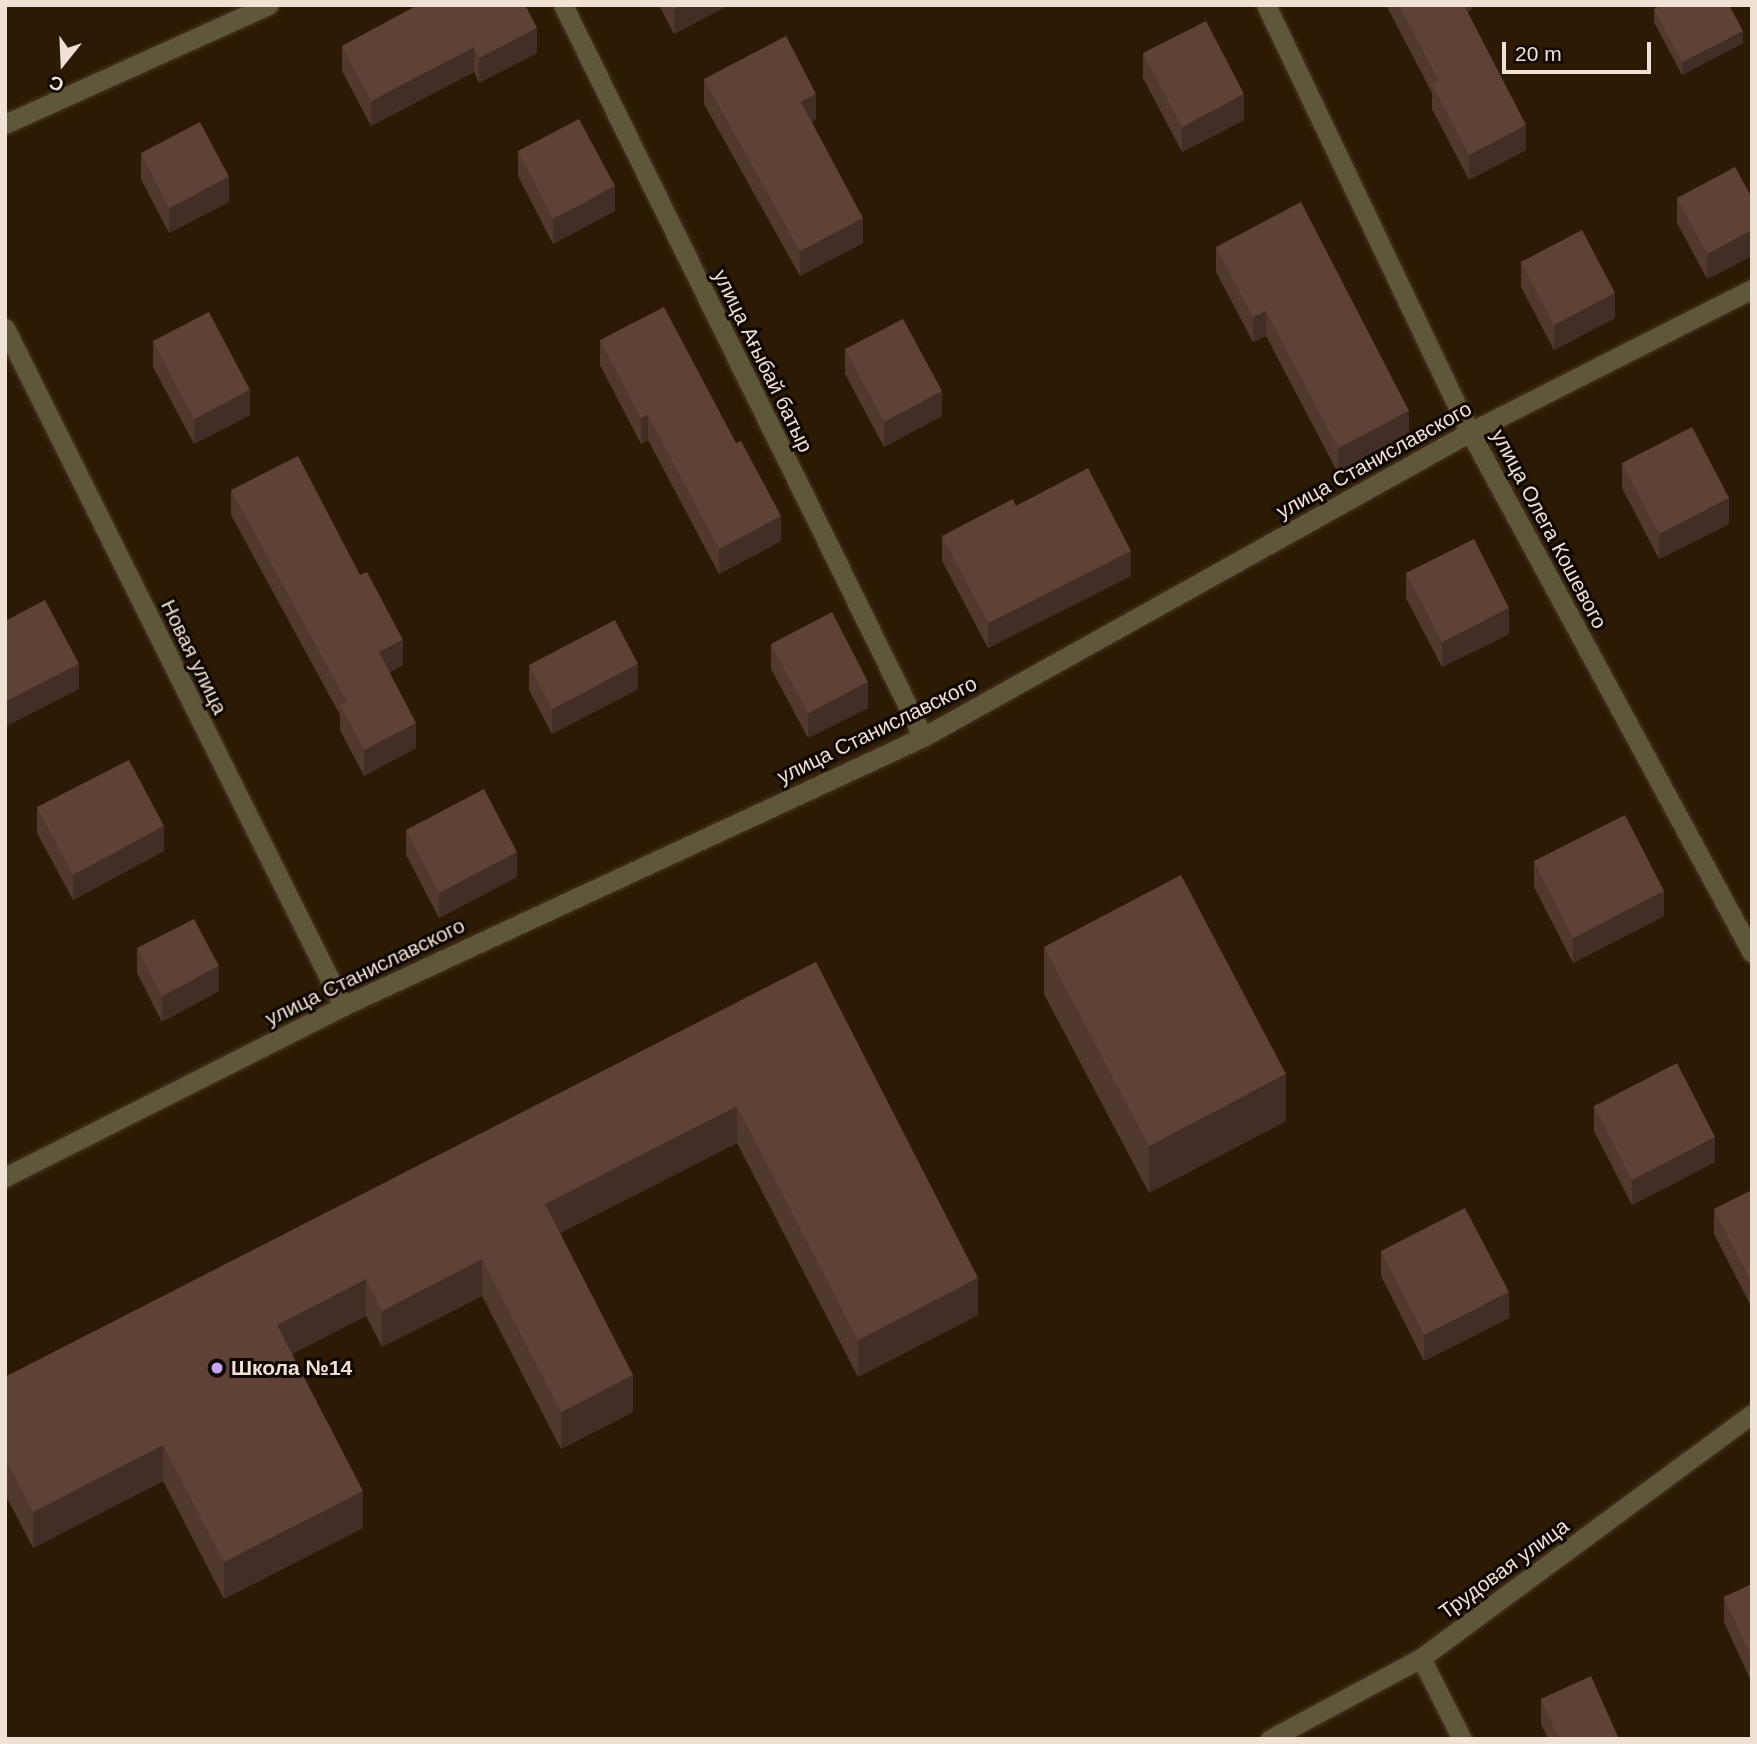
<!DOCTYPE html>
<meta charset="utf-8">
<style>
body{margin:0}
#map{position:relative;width:1757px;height:1744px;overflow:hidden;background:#2d1a04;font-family:Arial,sans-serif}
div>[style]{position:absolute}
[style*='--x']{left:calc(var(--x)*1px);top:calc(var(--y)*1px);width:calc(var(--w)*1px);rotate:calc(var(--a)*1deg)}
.roads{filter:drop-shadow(0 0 2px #483621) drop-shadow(0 0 2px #483621)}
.minor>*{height:19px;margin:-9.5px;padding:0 9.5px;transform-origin:9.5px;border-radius:9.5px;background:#5f573a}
.wall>*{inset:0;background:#52392e}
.shaded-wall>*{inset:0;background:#422e26}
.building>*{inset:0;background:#5f4236}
.dots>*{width:19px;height:19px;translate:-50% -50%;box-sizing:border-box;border:4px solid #0f0702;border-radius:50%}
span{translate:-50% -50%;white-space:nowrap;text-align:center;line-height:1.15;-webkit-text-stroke:6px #0f0702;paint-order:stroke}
.street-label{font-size:21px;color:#efe2d5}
.poi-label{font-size:21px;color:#efe2d5;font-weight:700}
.left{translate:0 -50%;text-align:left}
.frame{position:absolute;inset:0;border:7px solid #efe2d5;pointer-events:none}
.north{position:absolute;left:28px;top:28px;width:70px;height:70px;-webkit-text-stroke:5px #0f0702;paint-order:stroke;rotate:198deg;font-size:19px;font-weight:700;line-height:28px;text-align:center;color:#efe2d5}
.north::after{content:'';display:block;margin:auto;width:24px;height:32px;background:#efe2d5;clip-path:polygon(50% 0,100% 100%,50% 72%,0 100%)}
.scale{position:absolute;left:1502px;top:42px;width:149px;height:32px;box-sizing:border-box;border:4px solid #efe2d5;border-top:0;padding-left:9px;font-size:21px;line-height:24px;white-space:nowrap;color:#efe2d5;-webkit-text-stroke:5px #0f0702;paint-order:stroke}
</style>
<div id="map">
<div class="roads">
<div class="minor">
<div style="--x:563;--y:5;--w:816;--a:63.81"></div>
<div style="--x:1266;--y:5;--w:473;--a:64.5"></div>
<div style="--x:1470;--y:432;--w:592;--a:61.57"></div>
<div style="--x:5;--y:124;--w:289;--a:-24.3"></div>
<div style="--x:5;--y:328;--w:758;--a:63.5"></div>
<div style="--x:5;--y:1177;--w:379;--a:-26.8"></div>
<div style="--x:343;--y:1006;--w:639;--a:-24.88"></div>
<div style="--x:923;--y:737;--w:626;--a:-29.14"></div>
<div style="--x:1470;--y:432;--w:316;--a:-26.9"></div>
<div style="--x:1421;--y:1658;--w:91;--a:63.2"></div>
<div style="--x:1270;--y:1739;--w:171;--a:-28.2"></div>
<div style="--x:1421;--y:1658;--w:411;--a:-36.4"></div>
</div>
</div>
<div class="wall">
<div style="clip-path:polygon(418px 5px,537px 53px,479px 83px,474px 72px,371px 126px,342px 71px,342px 46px)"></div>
<div style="clip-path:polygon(659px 5px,729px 5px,674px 34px)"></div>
<div style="clip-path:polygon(1386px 5px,1472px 5px,1472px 9px,1467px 12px,1526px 150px,1469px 180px,1432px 109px,1432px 93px)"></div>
<div style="clip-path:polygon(1654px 9px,1743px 43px,1682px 75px,1654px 22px)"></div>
<div style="clip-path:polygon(1143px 53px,1244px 120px,1182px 152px,1143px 78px)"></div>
<div style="clip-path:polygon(704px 79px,816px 119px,812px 122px,863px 243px,800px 276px,704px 104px)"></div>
<div style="clip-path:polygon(518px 151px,615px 211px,553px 244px,518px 176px)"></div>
<div style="clip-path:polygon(141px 153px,229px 202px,169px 233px,141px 179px)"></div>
<div style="clip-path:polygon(1677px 198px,1752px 198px,1752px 256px,1707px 279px,1677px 223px)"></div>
<div style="clip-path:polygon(1216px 247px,1409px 436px,1338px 473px,1266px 336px,1253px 342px,1216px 272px)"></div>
<div style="clip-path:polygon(1521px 262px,1615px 318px,1554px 350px,1521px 287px)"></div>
<div style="clip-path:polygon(600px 340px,781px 541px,719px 574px,648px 440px,641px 444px,600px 365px)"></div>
<div style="clip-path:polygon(153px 341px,250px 415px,194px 444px,153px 367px)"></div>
<div style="clip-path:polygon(845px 349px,942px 416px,884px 447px,845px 374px)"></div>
<div style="clip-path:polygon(1622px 463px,1729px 524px,1659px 559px,1622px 488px)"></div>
<div style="clip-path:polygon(231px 490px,403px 665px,390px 672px,416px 748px,364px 776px,340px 730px,340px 715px,231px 515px)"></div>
<div style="clip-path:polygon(1016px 506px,1131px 576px,988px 648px,942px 561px,942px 536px)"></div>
<div style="clip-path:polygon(1406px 573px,1509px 634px,1442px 667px,1406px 598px)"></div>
<div style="clip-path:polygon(771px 644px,868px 708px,808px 738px,771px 669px)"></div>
<div style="clip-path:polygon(529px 665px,638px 689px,552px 734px,529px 690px)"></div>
<div style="clip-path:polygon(37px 807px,164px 851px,73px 900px,37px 833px)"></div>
<div style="clip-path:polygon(406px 830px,517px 877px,439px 918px,406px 855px)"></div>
<div style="clip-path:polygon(1534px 861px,1664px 916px,1573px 963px,1534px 887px)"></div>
<div style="clip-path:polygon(1044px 947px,1286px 1121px,1149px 1193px,1044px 994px)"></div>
<div style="clip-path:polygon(137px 948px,219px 991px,162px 1022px,137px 973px)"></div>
<div style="clip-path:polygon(816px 962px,978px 1315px,858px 1377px,737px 1143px,560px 1233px,633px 1412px,561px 1449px,482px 1296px,382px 1347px,366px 1316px,292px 1354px,363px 1528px,224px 1599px,163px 1481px,33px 1548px,5px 1494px,5px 1377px)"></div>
<div style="clip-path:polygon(1594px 1106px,1715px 1162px,1632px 1205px,1594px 1131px)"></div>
<div style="clip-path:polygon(1752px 1190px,1752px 1308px,1714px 1234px,1714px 1209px)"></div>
<div style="clip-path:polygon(1381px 1251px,1509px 1318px,1424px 1361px,1381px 1276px)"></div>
<div style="clip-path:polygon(1752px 1584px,1752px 1678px,1750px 1679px,1724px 1622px,1724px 1597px)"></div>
<div style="clip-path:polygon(1541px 1699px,1619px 1739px,1548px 1739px,1541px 1724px)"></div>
</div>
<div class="shaded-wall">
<div style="clip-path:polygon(681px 5px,729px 5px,674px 34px,674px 9px)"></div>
<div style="clip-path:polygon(1457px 5px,1472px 5px,1472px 9px,1457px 17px)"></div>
<div style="clip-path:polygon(537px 28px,537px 53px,479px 83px,479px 58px)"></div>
<div style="clip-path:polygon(1743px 31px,1743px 43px,1682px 75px,1682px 62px)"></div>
<div style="clip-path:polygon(474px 47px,474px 72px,371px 126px,371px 101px)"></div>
<div style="clip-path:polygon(816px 94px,816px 119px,801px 127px,801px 102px)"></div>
<div style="clip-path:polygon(1244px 94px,1244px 120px,1182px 152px,1182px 127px)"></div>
<div style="clip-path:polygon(1526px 125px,1526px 150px,1469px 180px,1469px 155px)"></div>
<div style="clip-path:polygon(229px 177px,229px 202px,169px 233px,169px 208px)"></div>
<div style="clip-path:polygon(615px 186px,615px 211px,553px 244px,553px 219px)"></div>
<div style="clip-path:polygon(863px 218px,863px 243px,800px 276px,800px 251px)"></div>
<div style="clip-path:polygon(1752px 230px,1752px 256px,1707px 279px,1707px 254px)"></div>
<div style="clip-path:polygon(1615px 293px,1615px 318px,1554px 350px,1554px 325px)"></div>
<div style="clip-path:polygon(1266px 311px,1266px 336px,1253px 342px,1253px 317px)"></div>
<div style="clip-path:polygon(250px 390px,250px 415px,194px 444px,194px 419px)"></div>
<div style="clip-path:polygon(942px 391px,942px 416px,884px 447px,884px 422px)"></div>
<div style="clip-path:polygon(1409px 411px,1409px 436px,1338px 473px,1338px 448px)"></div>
<div style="clip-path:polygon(648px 415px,648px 440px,641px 444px,641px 418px)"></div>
<div style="clip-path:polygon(1729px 498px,1729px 524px,1659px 559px,1659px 534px)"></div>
<div style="clip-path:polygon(781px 516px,781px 541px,719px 574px,719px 549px)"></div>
<div style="clip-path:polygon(1131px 551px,1131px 576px,988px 648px,988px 623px)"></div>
<div style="clip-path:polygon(1509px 608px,1509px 634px,1442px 667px,1442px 642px)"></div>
<div style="clip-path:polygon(403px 640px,403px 665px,379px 678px,379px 652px)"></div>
<div style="clip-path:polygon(79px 664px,79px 689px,5px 727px,5px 702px)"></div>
<div style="clip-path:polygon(638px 664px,638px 689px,552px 734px,552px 709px)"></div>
<div style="clip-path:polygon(868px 682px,868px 708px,808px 738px,808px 713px)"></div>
<div style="clip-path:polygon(416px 723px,416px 748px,364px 776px,364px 750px)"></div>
<div style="clip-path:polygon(164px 826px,164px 851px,73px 900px,73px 875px)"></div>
<div style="clip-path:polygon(517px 852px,517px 877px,439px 918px,439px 893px)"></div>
<div style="clip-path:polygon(1664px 891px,1664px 916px,1573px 963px,1573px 938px)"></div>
<div style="clip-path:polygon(219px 966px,219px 991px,162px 1022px,162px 996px)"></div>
<div style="clip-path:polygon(1286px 1074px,1286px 1121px,1149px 1193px,1149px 1146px)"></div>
<div style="clip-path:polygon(737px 1106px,737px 1143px,545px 1241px,545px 1204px)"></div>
<div style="clip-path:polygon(1715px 1137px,1715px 1162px,1632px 1205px,1632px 1180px)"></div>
<div style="clip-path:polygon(482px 1259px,482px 1296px,382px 1347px,382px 1311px)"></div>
<div style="clip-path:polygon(978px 1278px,978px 1315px,858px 1377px,858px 1340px)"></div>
<div style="clip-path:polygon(366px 1279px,366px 1316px,277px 1361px,277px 1325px)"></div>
<div style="clip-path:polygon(1509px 1292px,1509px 1318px,1424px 1361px,1424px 1335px)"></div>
<div style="clip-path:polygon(633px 1375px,633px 1412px,561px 1449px,561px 1412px)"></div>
<div style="clip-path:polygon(163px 1445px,163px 1481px,33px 1548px,33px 1512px)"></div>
<div style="clip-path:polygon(363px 1491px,363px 1528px,224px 1599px,224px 1562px)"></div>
<div style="clip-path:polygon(1752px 1653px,1752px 1678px,1750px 1679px,1750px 1654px)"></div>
</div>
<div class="building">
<div style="clip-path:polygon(418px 5px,525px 5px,537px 28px,479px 58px,474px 47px,371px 101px,342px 46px)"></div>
<div style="clip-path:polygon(672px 5px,681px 5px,674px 9px)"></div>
<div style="clip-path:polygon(1399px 5px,1464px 5px,1526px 125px,1469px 155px,1432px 84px,1439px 81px)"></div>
<div style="clip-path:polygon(1662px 5px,1729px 5px,1743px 31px,1682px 62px,1654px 9px)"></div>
<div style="clip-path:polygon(1206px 21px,1244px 94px,1182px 127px,1143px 53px)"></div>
<div style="clip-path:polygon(786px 36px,816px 94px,801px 102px,863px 218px,800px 251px,704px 79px)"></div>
<div style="clip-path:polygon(579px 119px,615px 186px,553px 219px,518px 151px)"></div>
<div style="clip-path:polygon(200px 122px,229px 177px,169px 208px,141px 153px)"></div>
<div style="clip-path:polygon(1735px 167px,1752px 198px,1752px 230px,1707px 254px,1677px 198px)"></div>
<div style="clip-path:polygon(1301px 202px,1409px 411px,1338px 448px,1266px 311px,1253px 317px,1216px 247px)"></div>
<div style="clip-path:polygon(1582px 230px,1615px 293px,1554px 325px,1521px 262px)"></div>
<div style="clip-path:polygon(664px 307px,736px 443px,741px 441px,781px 516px,719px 549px,648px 415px,641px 418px,600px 340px)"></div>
<div style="clip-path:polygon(209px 312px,250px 390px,194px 419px,153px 341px)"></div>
<div style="clip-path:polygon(903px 319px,942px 391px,884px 422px,845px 349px)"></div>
<div style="clip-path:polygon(1692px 427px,1729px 498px,1659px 534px,1622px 463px)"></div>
<div style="clip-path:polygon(298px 456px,360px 575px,367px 572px,403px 640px,379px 652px,416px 723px,364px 750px,340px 705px,347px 702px,231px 490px)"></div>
<div style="clip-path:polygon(1088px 468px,1131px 551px,988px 623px,942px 536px,1013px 499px,1016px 506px)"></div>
<div style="clip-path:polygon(1474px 539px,1509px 608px,1442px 642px,1406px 573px)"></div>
<div style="clip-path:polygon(45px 600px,79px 664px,5px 702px,5px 621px)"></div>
<div style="clip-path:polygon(832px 612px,868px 682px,808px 713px,771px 644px)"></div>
<div style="clip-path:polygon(615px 620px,638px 664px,552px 709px,529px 665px)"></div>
<div style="clip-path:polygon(129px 760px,164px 826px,73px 875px,37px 807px)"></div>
<div style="clip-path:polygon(484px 789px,517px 852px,439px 893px,406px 830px)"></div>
<div style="clip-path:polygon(1625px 815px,1664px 891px,1573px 938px,1534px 861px)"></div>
<div style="clip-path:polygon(1181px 875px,1286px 1074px,1149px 1146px,1044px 947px)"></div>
<div style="clip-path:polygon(194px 919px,219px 966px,162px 996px,137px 948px)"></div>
<div style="clip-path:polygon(816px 962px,978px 1278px,858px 1340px,737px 1106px,545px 1204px,633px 1375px,561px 1412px,482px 1259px,382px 1311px,366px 1279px,277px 1325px,363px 1491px,224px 1562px,163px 1445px,33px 1512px,5px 1458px,5px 1377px)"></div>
<div style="clip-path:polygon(1677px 1063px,1715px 1137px,1632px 1180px,1594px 1106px)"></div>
<div style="clip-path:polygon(1752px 1190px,1752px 1283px,1714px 1209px)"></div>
<div style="clip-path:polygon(1465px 1208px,1509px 1292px,1424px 1335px,1381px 1251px)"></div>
<div style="clip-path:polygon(1752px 1584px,1752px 1653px,1750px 1654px,1724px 1597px)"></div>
<div style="clip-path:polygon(1591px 1676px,1619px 1739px,1559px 1739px,1541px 1699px)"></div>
</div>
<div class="dots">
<div style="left:217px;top:1368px;background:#c4a7f2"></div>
</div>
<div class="street-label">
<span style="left:763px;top:361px;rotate:64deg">улица Ағыбай батыр</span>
<span style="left:1374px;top:460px;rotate:-29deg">улица Станиславского</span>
<span style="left:1549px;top:529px;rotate:62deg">улица Олега Кошевого</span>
<span style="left:194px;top:657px;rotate:64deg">Новая улица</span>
<span style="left:877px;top:730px;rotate:-26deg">улица Станиславского</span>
<span style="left:365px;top:972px;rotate:-26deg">улица Станиславского</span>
<span style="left:1504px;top:1569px;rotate:-36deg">Трудовая улица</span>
</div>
<div class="poi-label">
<span class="left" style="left:231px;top:1368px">Школа №14</span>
</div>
<div class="frame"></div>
<div class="north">С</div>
<div class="scale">20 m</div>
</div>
